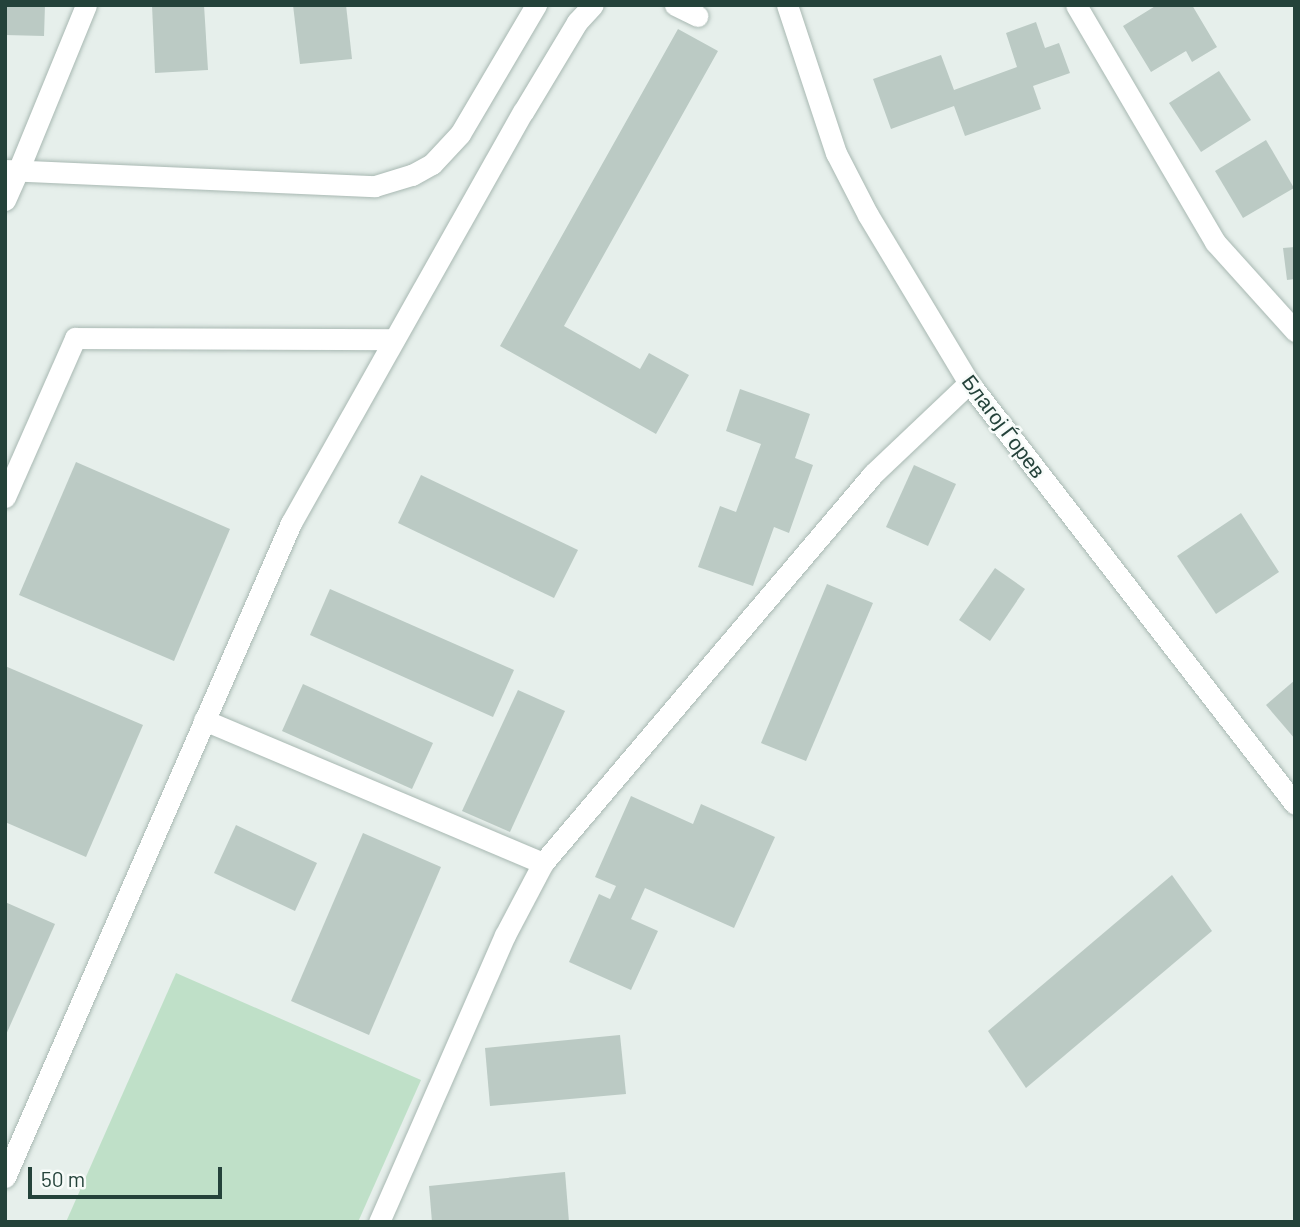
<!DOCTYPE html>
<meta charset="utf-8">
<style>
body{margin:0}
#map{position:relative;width:1300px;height:1227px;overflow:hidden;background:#e6efeb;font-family:Barlow,sans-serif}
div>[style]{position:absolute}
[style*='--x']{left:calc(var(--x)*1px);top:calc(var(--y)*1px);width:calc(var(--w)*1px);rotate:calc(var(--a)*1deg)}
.green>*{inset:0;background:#bfe0c8}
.building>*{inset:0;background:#bbcac4}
.roads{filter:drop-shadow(0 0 2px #a8b8b2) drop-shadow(0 0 2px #a8b8b2)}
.minor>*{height:21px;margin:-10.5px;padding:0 10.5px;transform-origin:10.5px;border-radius:10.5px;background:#fff}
.tertiary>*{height:21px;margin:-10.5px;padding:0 10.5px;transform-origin:10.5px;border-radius:10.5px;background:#fff}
.secondary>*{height:21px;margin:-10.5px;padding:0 10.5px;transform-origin:10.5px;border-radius:10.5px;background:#fff}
span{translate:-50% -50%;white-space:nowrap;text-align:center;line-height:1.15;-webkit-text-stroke:5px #f7fbf9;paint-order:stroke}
.street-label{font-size:21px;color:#24423a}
.frame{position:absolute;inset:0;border:7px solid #24423a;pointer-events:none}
.scale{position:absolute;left:28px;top:1167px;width:194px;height:32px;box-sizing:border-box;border:4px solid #24423a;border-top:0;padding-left:9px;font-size:21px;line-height:24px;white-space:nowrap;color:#24423a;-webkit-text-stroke:5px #f7fbf9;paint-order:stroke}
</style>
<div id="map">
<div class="green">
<div style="clip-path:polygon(176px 973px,421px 1080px,358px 1222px,66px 1222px)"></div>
</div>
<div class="building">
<div style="clip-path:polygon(5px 5px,45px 5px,44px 36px,5px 35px)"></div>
<div style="clip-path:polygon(152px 5px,204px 5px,208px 70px,155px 73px)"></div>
<div style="clip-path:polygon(293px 5px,346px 5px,352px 59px,300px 64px)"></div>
<div style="clip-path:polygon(1157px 5px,1192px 5px,1217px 47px,1192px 62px,1186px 51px,1151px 72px,1123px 26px)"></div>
<div style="clip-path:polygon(1036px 22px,1045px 48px,1059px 43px,1070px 73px,1033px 86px,1041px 109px,965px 136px,954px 106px,891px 129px,873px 79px,941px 55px,954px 90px,1017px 67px,1006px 33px)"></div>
<div style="clip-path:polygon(678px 29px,718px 51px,564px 326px,640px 369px,649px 353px,689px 375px,656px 434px,500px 346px)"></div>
<div style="clip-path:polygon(1219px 71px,1251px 120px,1201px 152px,1169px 103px)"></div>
<div style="clip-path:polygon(1266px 140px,1294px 188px,1243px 218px,1215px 171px)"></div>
<div style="clip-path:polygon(1295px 247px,1295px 279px,1287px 280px,1283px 248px)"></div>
<div style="clip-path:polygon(740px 389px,810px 414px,795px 458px,813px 465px,789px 533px,774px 527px,753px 586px,698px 567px,720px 506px,736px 512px,761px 444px,726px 431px)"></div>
<div style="clip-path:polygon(76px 462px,230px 529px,174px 661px,19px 595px)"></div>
<div style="clip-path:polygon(914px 465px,956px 484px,928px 546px,886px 527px)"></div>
<div style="clip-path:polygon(421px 475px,578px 550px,554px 598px,398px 523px)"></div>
<div style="clip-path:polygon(1241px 513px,1279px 572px,1216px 614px,1177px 556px)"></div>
<div style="clip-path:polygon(995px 568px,1025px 589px,990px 641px,959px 620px)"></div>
<div style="clip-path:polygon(827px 584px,873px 603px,806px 761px,761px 743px)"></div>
<div style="clip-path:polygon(330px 589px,514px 670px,493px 717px,310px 635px)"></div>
<div style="clip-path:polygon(5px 666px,143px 725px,86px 857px,5px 822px)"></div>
<div style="clip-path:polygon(1295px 680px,1295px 739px,1266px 705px)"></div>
<div style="clip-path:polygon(303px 684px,433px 743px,412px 789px,282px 731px)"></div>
<div style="clip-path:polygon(518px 690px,565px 711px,510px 832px,462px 811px)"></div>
<div style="clip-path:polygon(631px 796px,693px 824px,701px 804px,775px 837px,734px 928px,645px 888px,631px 919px,658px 931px,631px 990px,569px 962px,599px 894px,610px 899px,616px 886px,595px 877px)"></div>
<div style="clip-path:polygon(236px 825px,317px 863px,295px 911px,214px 873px)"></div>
<div style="clip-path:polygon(363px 833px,441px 867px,369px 1035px,291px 1001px)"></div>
<div style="clip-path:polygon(1172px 875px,1212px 931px,1026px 1088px,988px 1031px)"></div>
<div style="clip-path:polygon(5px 902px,55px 924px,5px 1037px)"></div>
<div style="clip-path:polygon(620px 1035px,626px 1094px,490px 1106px,485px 1048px)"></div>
<div style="clip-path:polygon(565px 1172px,569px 1222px,432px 1222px,429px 1186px)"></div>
</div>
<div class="roads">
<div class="minor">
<div style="--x:675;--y:5;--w:25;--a:26"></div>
<div style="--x:1076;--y:5;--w:275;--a:59.6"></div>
<div style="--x:1215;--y:242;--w:120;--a:48"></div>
<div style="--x:18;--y:171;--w:179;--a:-67.7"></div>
<div style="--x:5;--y:497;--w:174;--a:-66.2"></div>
<div style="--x:75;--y:338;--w:318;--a:0.2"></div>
<div style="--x:204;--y:720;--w:368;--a:22.9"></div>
<div style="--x:5;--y:1177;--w:714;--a:-66.38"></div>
<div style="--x:291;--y:523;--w:472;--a:-60.6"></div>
<div style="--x:523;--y:112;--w:105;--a:-59"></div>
<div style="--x:577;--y:22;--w:23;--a:-47"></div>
<div style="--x:379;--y:1222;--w:313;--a:-66.3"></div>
<div style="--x:505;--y:935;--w:81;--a:-62.2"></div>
<div style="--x:543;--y:863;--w:510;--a:-49.69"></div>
<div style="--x:873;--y:474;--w:132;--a:-43.5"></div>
</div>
<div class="tertiary">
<div style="--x:5;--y:200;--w:32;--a:-66"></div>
</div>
<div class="secondary">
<div style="--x:787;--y:5;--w:156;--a:71.7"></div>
<div style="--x:836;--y:153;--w:70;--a:62.7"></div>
<div style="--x:868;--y:215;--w:196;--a:59"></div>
<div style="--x:969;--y:383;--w:532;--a:52.25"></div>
<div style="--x:5;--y:170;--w:370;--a:2.5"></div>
<div style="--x:375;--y:186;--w:39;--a:-17"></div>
<div style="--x:412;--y:175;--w:23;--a:-29"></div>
<div style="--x:432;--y:164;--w:41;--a:-47"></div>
<div style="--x:460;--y:134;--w:150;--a:-59.5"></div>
</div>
</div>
<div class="street-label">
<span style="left:1004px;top:426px;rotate:53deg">Благој Ѓорев</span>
</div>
<div class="frame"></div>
<div class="scale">50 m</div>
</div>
